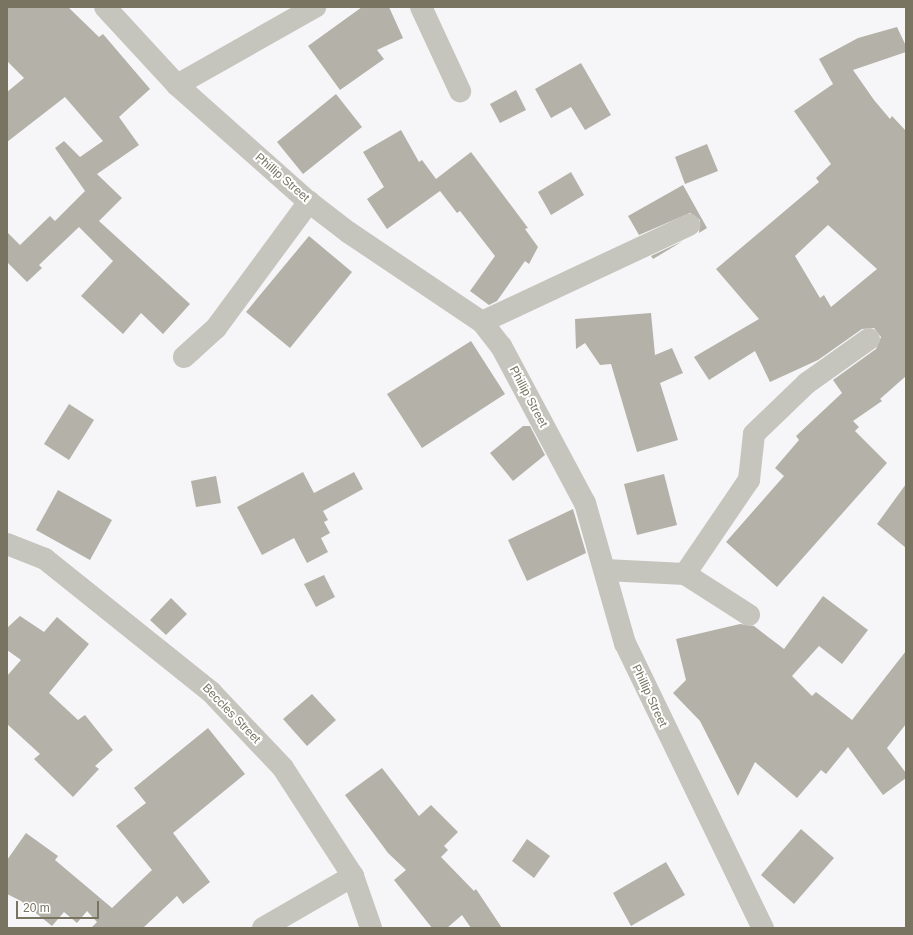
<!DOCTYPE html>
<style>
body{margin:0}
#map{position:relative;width:913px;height:935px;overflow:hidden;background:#f6f6f8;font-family:Helvetica,sans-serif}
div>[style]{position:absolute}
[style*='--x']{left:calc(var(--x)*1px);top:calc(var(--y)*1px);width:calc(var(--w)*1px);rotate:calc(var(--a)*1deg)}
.building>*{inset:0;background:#b4b1a8}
.minor>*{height:22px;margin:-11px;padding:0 11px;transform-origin:11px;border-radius:11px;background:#c5c4bd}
span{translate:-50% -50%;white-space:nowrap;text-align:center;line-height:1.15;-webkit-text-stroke:4px #fff;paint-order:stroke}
.street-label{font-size:12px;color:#787461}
.frame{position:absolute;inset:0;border:8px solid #787461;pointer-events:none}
.scale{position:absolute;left:16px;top:901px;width:83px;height:18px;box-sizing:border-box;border:2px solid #787461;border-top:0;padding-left:5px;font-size:12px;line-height:14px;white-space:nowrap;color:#787461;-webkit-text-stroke:3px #fff;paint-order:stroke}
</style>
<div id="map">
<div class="building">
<div style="clip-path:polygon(7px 7px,68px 7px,99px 37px,103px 34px,150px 89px,119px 117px,139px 145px,97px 174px,122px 198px,99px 221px,190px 304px,163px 334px,141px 313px,123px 334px,81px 296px,113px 261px,79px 227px,39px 265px,42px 268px,27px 282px,7px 262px,7px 232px,20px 245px,50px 216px,55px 221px,85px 191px,55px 148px,64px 141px,80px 157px,103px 141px,65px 97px,7px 142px,7px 92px,24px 78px,7px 61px)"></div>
<div style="clip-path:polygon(362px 7px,389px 7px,403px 38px,377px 50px,384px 59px,340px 90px,308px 46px)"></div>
<div style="clip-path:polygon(evenodd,897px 27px,906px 46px,906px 52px,853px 70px,874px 100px,890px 119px,892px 116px,906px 131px,906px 376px,880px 399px,882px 401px,853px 421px,859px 427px,855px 431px,887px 463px,777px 587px,726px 542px,784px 476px,775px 468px,799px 440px,796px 436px,842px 393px,833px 380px,876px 349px,881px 337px,874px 328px,862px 329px,818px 360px,770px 382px,755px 351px,709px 380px,694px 357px,759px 319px,716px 269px,819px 182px,816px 178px,831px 164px,794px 111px,833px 84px,819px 59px,858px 38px,897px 27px,828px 225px,877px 269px,831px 307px,824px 295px,820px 298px,795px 256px,828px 225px)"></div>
<div style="clip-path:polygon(581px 63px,611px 115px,585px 130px,571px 107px,551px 118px,535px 89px)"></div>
<div style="clip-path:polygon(516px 90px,526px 110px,500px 123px,490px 104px)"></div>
<div style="clip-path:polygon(336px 94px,362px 127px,303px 174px,277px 142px)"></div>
<div style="clip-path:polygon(401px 130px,419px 162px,422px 160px,436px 179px,471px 152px,528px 228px,525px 229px,538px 247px,529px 264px,525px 261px,497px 301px,489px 305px,470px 291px,495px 256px,460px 211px,457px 213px,440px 191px,387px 229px,367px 199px,384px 187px,363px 152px)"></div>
<div style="clip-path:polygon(707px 144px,718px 171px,685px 184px,675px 157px)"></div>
<div style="clip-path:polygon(571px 172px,584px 195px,551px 215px,538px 192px)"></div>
<div style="clip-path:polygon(683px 185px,707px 228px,699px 233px,700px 220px,690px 213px,639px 235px,628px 216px)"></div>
<div style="clip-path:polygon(309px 236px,352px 272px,290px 348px,246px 312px)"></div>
<div style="clip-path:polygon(683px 241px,653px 259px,651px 256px)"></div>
<div style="clip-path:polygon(651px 313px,655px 355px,672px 348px,683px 373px,660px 383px,678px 440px,637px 452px,611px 364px,600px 365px,585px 343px,576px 349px,575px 319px)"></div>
<div style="clip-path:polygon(471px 341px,505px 394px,422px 448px,387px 394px)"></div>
<div style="clip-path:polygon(69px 404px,94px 420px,69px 460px,44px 444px)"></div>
<div style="clip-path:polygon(523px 426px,530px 426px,545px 455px,513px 481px,490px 453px)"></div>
<div style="clip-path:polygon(303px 472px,314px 493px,354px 472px,363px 489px,323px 511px,328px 520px,324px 522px,330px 533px,321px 538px,328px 552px,307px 563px,294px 538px,262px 555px,237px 507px)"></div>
<div style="clip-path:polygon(664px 474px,677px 525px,637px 535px,624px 484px)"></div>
<div style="clip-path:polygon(216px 476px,221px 503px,196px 507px,191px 481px)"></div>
<div style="clip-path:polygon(906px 484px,906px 548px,877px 524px)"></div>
<div style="clip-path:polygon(58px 490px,112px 520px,90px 560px,36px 530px)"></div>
<div style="clip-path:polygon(573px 509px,586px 553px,527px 581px,508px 540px)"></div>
<div style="clip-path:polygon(324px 575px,335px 597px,316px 607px,304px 584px)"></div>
<div style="clip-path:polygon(823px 596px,868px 630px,842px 664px,819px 646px,792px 676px,812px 696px,816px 692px,852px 720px,906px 651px,906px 724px,887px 748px,906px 773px,906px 778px,883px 795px,848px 747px,826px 774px,821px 770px,797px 798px,755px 762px,738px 796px,700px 721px,673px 693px,686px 680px,676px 639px,740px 624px,754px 626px,784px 649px)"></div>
<div style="clip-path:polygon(171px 598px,187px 614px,166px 635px,150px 620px)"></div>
<div style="clip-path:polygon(20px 616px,44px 632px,57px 617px,89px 644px,49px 693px,78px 720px,85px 715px,113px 750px,95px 766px,99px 769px,73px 797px,34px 759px,40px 754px,7px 724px,7px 676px,21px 660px,7px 650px,7px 628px)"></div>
<div style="clip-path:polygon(312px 694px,336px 720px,307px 746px,283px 719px)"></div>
<div style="clip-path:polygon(208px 728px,245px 774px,173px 833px,210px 882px,183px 904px,177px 896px,143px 928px,91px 928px,97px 922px,87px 911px,77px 923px,64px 912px,52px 926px,21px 901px,7px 894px,7px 860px,26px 833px,58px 856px,55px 860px,112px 908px,152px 870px,116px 826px,146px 803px,134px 788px)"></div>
<div style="clip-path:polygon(382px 768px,419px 816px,431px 805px,458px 832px,444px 846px,448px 850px,441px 857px,474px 891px,476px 889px,502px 928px,471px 928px,462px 915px,447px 928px,432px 928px,394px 880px,406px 870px,388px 853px,345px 795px)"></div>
<div style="clip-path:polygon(801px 829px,834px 858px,794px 904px,761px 875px)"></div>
<div style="clip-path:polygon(527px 839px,550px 856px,534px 878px,512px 861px)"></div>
<div style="clip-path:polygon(666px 862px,685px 895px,631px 926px,613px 893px)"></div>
</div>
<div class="minor">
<div style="--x:105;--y:7;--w:106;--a:47.3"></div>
<div style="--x:177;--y:85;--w:176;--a:41.6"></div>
<div style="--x:309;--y:202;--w:49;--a:37.6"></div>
<div style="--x:348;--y:232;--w:161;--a:33.9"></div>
<div style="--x:482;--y:322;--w:31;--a:52"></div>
<div style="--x:501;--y:346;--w:178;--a:61.9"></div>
<div style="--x:585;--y:503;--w:146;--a:74.1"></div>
<div style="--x:625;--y:643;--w:317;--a:64.2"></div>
<div style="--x:421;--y:7;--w:93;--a:65.1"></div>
<div style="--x:177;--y:85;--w:159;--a:-29.5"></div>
<div style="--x:482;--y:322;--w:229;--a:-25.1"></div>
<div style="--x:184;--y:357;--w:43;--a:-42.2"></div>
<div style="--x:216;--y:328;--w:157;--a:-53.6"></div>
<div style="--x:7;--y:544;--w:41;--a:21.5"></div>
<div style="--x:45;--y:559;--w:213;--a:38.7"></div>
<div style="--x:211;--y:692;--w:105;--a:46.5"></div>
<div style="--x:283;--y:768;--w:129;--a:57.1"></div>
<div style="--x:353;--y:876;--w:55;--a:70.9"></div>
<div style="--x:605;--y:570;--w:80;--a:2.9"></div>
<div style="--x:685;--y:574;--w:76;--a:32.6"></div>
<div style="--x:685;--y:574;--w:114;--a:-55.8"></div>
<div style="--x:749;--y:480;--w:46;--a:-83.8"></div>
<div style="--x:754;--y:434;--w:74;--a:-43.9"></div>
<div style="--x:807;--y:383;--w:76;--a:-35.4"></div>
<div style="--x:263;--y:928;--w:104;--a:-30"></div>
</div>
<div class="street-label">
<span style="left:282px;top:178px;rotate:41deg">Phillip Street</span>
<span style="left:528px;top:397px;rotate:62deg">Phillip Street</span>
<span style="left:649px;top:696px;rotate:65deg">Phillip Street</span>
<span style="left:231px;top:714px;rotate:46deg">Beccles Street</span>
</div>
<div class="frame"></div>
<div class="scale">20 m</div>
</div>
